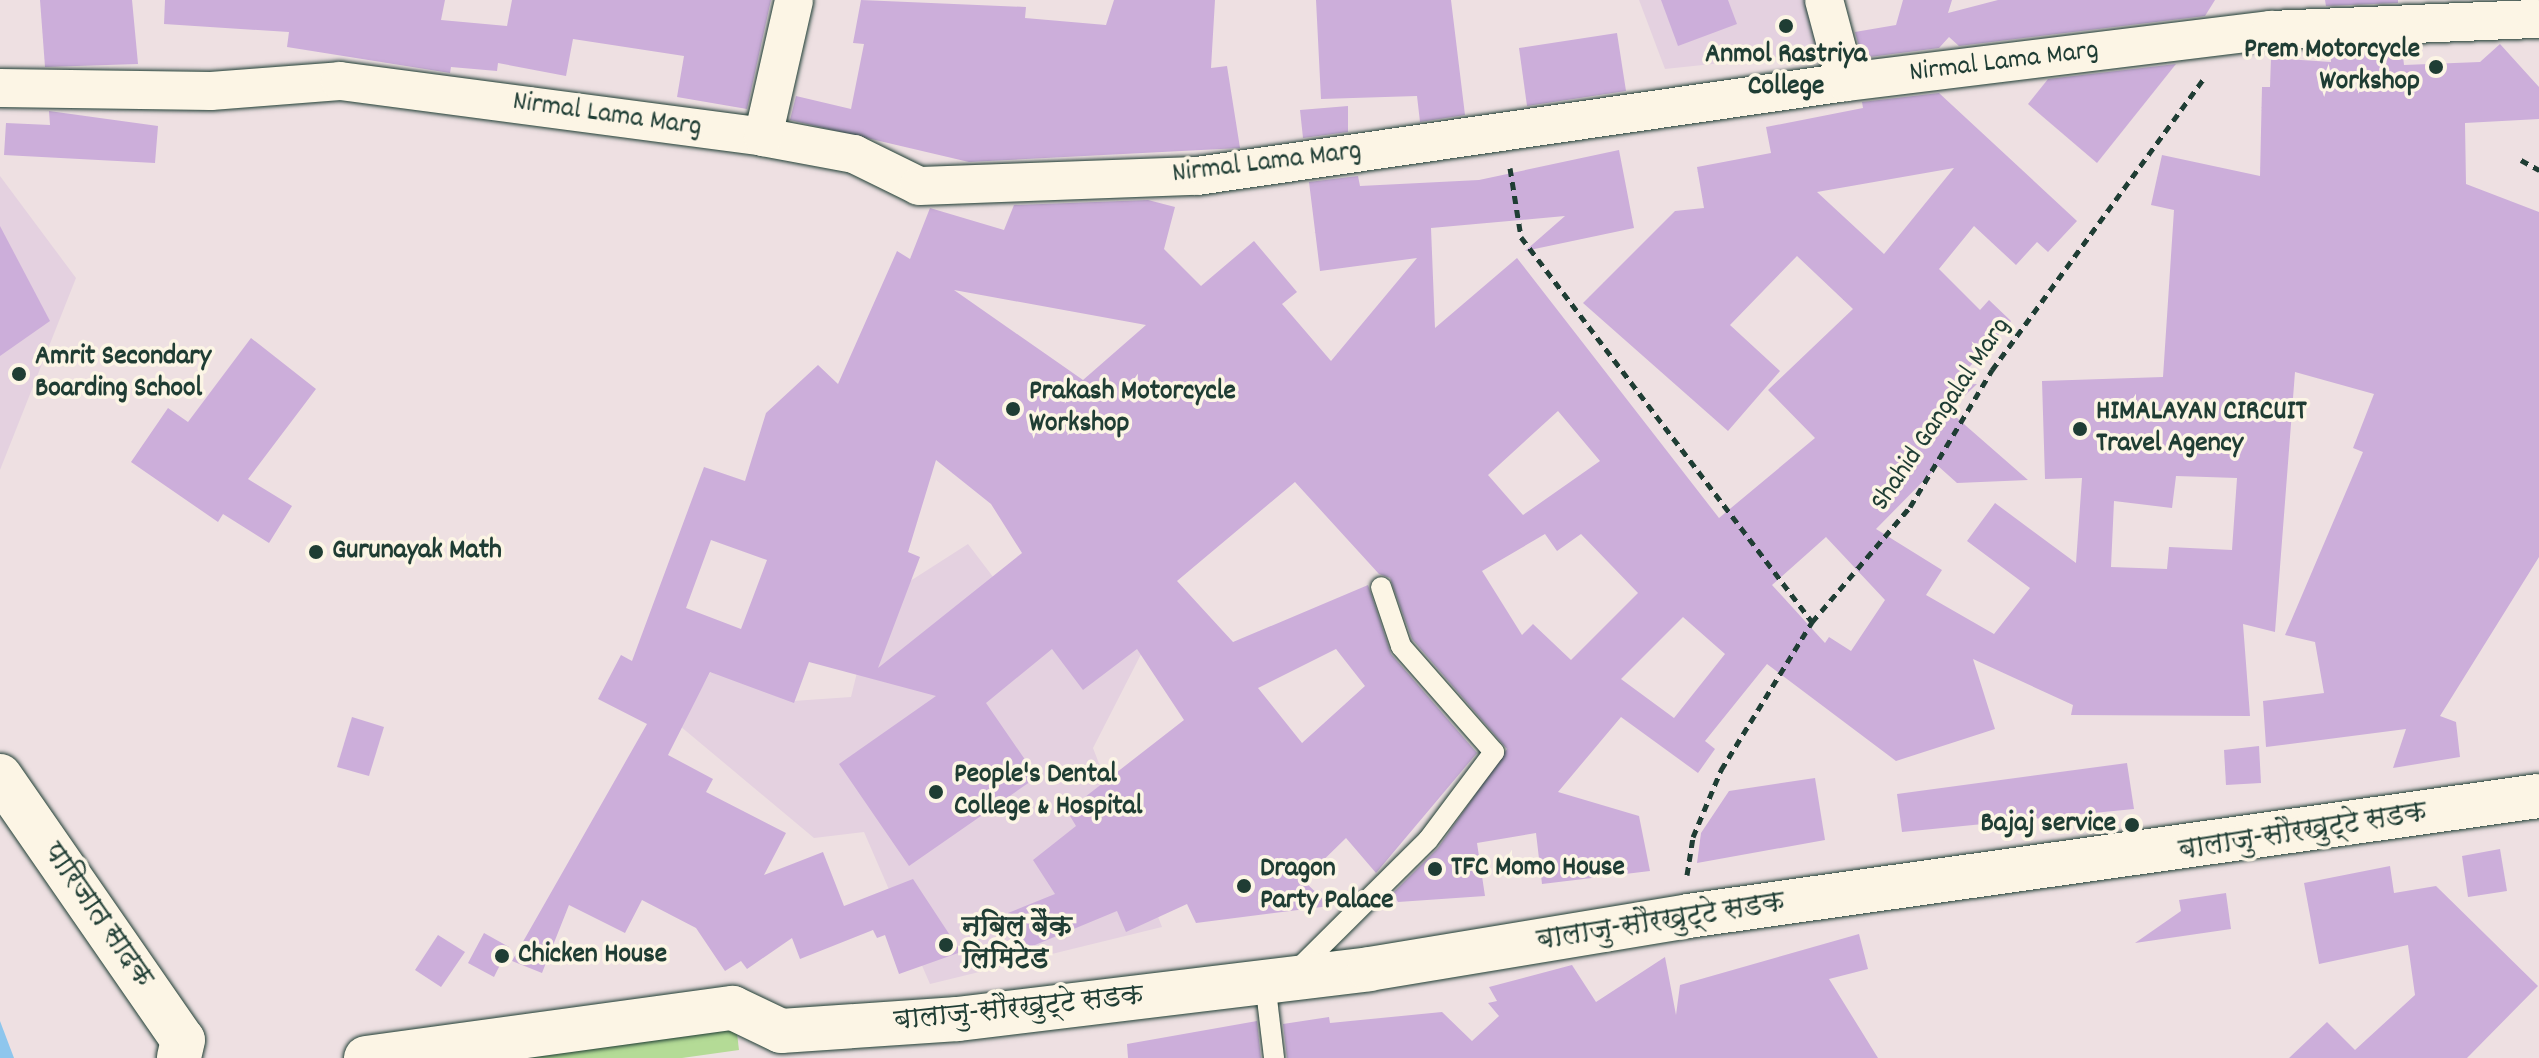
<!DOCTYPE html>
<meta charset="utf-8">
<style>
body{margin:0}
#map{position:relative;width:2539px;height:1058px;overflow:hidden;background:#eee0e2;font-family:Dekko,"Playpen Sans Deva",sans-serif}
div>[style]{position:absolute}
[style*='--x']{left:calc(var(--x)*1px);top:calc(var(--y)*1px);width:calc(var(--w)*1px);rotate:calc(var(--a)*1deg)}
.built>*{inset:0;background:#e4d1e0}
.green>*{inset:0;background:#b4db96}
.water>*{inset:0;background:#8ec6ed}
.building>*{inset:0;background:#ccaeda}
.path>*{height:5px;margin-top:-2.5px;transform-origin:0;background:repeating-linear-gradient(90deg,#1f3d34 0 8px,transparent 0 14px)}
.roads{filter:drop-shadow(0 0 2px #1f3d34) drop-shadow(0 0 2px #1f3d34)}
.lane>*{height:20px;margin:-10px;padding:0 10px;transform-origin:10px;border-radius:10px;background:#fcf5e5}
.street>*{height:38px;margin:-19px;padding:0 19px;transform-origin:19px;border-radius:19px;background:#fcf5e5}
.secondary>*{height:44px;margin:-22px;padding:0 22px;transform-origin:22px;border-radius:22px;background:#fcf5e5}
.primary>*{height:44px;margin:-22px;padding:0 22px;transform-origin:22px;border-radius:22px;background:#fcf5e5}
.dots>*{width:22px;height:22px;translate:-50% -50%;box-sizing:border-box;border:4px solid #fcf5e5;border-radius:50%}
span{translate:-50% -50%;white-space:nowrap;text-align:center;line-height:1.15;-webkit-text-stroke:7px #fcf5e5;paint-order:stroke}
.poi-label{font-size:28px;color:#1f3d34;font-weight:700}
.right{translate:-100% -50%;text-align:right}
.left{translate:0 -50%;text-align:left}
.street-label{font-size:28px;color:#1f3d34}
</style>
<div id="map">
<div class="built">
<div style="clip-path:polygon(1639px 0,1809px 0,1826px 52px,1665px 69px)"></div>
<div style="clip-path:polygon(0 176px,76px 278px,0 470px)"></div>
<div style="clip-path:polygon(968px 544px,1035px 632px,1156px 625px,1093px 748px,1162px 927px,930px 984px,864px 832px,814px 838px,680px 726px,714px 666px,793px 701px,851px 697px,862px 652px,893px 592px)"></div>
</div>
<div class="green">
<div style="clip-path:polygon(736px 1025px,739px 1050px,682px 1058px,528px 1058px)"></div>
</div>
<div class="water">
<div style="clip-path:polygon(0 1021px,14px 1058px,0 1058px)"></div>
</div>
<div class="building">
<div style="clip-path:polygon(40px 0,132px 0,138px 64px,45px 67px)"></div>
<div style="clip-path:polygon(165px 0,445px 0,441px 20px,507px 26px,512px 0,771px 0,747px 109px,677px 97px,684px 56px,573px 39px,566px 76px,498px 63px,497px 71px,451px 67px,450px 73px,287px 47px,289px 32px,164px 24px)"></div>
<div style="clip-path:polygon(861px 0,1026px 7px,1025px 18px,1106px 25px,1114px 0,1215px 0,1211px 68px,1227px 66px,1240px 148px,969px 162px,790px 120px,796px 96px,851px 109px,864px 44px,853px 43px)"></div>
<div style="clip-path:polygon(1316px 0,1451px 0,1465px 115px,1420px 122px,1417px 96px,1321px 99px)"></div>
<div style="clip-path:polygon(1661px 0,1728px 0,1737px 24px,1678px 46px)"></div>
<div style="clip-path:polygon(1903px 0,1952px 0,1948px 13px,1998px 0,2215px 0,2205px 16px,1959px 46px,1949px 37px,1939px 48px,1862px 58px,1855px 32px,1896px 25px)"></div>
<div style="clip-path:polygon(2325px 0,2398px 0,2398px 3px,2326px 6px)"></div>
<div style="clip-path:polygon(1617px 33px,1626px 91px,1527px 106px,1519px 48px)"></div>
<div style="clip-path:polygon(evenodd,2500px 44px,2539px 87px,2539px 119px,2465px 123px,2466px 184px,2539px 212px,2539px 557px,2440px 716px,2456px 722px,2460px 757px,2393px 768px,2406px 729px,2266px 747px,2263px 701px,2324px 693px,2315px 642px,2285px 635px,2363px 452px,2353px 448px,2374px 394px,2295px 372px,2275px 632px,2243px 624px,2250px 716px,2071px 715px,2073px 705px,1973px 659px,1995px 729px,1896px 761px,1767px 664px,1705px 741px,1715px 749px,1698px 773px,1621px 717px,1558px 792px,1639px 816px,1650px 871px,1542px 884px,1536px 833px,1477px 843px,1485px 896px,1398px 902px,1393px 893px,1438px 848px,1507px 749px,1412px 639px,1390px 578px,1379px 574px,1295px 482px,1177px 581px,1233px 642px,1368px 585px,1391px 654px,1477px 753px,1376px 873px,1346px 838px,1303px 880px,1330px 906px,1196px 923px,1187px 904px,1126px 932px,1117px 911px,1023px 950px,1008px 913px,1055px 894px,1033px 860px,1076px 826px,1067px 811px,1184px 720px,1137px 649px,1083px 690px,1052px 649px,986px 703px,1037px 777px,909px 866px,839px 764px,936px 696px,809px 662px,794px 703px,710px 672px,668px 755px,713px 779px,706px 792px,786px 833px,764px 875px,823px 852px,844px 906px,913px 879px,961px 952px,899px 974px,885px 935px,877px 938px,873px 930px,800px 959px,792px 938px,747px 969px,741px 961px,725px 971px,696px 928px,642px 900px,625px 933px,569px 905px,542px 973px,512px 961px,647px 724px,598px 699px,621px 655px,632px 661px,704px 467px,745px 481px,766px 413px,818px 365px,838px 384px,897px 251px,910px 259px,930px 208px,1004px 230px,1014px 205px,1148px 200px,1175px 207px,1164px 249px,1201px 286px,1254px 241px,1297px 292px,1282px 304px,1331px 361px,1417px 258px,1320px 271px,1309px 182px,1358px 176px,1360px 186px,1479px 180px,1619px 150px,1634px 228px,1525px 251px,1565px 216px,1431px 228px,1435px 328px,1517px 258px,1719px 518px,1815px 438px,1768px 390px,1853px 309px,1797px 256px,1730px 325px,1780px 371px,1728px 431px,1583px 303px,1675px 211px,1704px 208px,1697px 167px,1771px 153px,1766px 127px,1863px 108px,1862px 102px,1939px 93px,2077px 221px,2048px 252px,2037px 242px,2016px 265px,1974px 226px,1939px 269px,1980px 310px,1989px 300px,2011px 321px,1953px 385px,1977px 384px,1949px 411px,2028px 480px,1957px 483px,1938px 466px,1876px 529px,1942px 570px,1926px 595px,1994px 634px,2030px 588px,1967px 541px,1995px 503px,2076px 563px,2082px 478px,2045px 479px,2042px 381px,2163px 377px,2174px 210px,2151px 205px,2162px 155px,2260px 176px,2262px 87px,2270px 87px,2271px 58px,2331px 62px,2330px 50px,2402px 47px,2404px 65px,2480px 62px,2500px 44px,1954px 168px,1884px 254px,1817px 192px,1954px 168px,2500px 44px,954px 290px,1146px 325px,1083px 380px,954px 290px,2500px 44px,1558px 411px,1600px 461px,1523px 515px,1488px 475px,1558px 411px,2500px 44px,936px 460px,991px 504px,1022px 553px,878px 668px,920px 557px,908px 552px,936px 460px,2500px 44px,2176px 476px,2237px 478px,2232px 550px,2169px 547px,2167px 569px,2111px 567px,2114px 501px,2172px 508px,2176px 476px,2500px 44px,1545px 534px,1557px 551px,1581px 534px,1638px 593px,1571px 660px,1533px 624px,1522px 635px,1482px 571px,1545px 534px,2500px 44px,1826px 537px,1885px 600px,1851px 651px,1829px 637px,1825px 643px,1772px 585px,1826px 537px,2500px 44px,711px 540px,767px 560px,741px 629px,686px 608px,711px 540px,2500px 44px,1683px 617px,1725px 654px,1674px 718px,1621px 679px,1683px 617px,2500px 44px,1336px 649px,1365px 686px,1302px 743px,1258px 688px,1336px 649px)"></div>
<div style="clip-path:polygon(2176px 64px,2097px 163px,2028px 104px,2048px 79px)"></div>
<div style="clip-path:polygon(1348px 106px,1348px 132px,1303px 138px,1300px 110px)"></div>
<div style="clip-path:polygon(49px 111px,158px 126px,155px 163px,4px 155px,6px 123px,50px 125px)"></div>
<div style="clip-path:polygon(0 226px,50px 321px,0 356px)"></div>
<div style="clip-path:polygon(251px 338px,316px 389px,248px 479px,292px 506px,269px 543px,223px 514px,218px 522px,131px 462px,168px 408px,188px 422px)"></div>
<div style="clip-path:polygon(352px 717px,384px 727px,369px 776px,337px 767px)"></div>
<div style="clip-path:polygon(2259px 746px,2261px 783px,2226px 785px,2224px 750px)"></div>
<div style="clip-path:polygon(2127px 763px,2134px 809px,1902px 832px,1897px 794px)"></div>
<div style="clip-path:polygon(1815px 778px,1825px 840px,1697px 863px,1701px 833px,1729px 791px)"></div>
<div style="clip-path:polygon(2500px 849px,2507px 891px,2468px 897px,2462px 856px)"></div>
<div style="clip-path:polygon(2390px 866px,2394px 893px,2436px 886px,2538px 986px,2467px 1058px,2289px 1058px,2327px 1022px,2355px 1050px,2415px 995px,2408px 945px,2319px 964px,2304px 883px)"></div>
<div style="clip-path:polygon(2226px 893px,2231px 929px,2135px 943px,2181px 911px,2179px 900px)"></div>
<div style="clip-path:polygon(484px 933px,509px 947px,494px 977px,468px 963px)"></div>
<div style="clip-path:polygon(1859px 934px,1868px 969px,1829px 979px,1878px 1058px,1287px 1058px,1283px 1024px,1329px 1017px,1330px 1023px,1442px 1012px,1472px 1041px,1499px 1016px,1488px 1003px,1497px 1001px,1489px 987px,1572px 965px,1596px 1002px,1665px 957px,1676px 1015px,1680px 985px)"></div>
<div style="clip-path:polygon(438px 935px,465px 952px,441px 987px,415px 970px)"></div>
<div style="clip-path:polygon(1257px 1021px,1261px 1058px,1128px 1058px,1127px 1044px)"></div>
</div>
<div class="path">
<div style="--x:2521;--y:160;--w:21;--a:29"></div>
<div style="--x:1510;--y:168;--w:70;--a:80.9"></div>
<div style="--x:1521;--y:237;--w:483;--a:52.9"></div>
<div style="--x:1687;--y:875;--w:38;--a:-81"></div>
<div style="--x:1693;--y:837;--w:73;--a:-67.3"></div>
<div style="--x:1721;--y:770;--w:174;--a:-58.4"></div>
<div style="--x:1812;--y:622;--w:151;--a:-49.6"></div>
<div style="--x:1910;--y:507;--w:160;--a:-59.1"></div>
<div style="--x:1992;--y:370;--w:362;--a:-54"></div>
</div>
<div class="roads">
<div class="lane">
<div style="--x:1293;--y:974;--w:190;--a:-44.8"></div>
<div style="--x:1428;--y:840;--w:110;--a:-53.1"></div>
<div style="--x:1494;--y:752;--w:141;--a:-131.3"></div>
<div style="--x:1401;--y:646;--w:62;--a:-108.7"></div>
<div style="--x:1265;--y:982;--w:77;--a:83.2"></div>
</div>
<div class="street">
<div style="--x:1824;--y:0;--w:85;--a:75"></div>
<div style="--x:0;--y:88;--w:211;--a:0.8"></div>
<div style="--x:211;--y:91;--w:129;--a:-4.4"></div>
<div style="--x:340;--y:81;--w:427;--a:7.5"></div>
<div style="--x:763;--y:137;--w:93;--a:10.6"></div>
<div style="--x:854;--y:154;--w:72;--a:26.2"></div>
<div style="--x:919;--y:186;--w:278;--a:-2.1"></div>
<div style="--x:1197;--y:176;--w:656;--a:-8.24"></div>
<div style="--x:1846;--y:82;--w:428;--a:-7"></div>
<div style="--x:2271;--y:30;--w:268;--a:-2.4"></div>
<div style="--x:763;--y:137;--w:140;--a:-77.2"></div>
</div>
<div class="secondary">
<div style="--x:0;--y:776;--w:321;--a:55.3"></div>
<div style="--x:183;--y:1040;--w:18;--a:103"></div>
</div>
<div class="primary">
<div style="--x:366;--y:1058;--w:370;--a:-7.8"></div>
<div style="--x:733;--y:1008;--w:53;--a:25.6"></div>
<div style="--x:781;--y:1031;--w:177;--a:-3.9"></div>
<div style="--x:958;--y:1019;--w:414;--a:-6.9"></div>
<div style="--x:1369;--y:969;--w:323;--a:-9.4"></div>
<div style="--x:1688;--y:916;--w:859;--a:-8.03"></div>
</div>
</div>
<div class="dots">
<div style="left:1786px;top:26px;background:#1f3d34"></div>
<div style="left:2436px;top:67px;background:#1f3d34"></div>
<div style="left:19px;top:374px;background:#1f3d34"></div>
<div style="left:1013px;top:409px;background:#1f3d34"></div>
<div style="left:2080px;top:429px;background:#1f3d34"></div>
<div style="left:316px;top:552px;background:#1f3d34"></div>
<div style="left:936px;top:792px;background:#1f3d34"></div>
<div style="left:2132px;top:825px;background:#1f3d34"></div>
<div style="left:1435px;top:869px;background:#1f3d34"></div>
<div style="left:1244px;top:886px;background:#1f3d34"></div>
<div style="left:946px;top:945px;background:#1f3d34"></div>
<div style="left:502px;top:956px;background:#1f3d34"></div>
</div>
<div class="poi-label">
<span class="right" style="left:2420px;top:67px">Prem Motorcycle<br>Workshop</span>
<span style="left:1786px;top:72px">Anmol Rastriya<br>College</span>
<span class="left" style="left:35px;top:374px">Amrit Secondary<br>Boarding School</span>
<span class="left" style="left:1029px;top:409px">Prakash Motorcycle<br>Workshop</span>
<span class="left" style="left:2096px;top:429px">HIMALAYAN CIRCUIT<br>Travel Agency</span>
<span class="left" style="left:332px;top:552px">Gurunayak Math</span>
<span class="left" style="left:954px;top:792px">People's Dental<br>College &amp; Hospital</span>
<span class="right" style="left:2116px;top:825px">Bajaj service</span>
<span class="left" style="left:1451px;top:869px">TFC Momo House</span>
<span class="left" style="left:1260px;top:886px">Dragon<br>Party Palace</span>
<span class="left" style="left:962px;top:945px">नबिल बैंक<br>लिमिटेड</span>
<span class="left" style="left:518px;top:956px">Chicken House</span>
</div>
<div class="street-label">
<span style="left:2004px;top:63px;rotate:-7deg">Nirmal Lama Marg</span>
<span style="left:607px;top:116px;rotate:8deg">Nirmal Lama Marg</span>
<span style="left:1267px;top:164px;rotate:-7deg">Nirmal Lama Marg</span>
<span style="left:1942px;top:415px;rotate:-56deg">Shahid Gangalal Marg</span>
<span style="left:2303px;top:833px;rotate:-9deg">बालाजु-सौरखुट्टे सडक</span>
<span style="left:97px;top:916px;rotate:55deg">पारिजात सादक</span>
<span style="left:1661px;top:923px;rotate:-9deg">बालाजु-सौरखुट्टे सडक</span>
<span style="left:1019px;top:1010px;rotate:-6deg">बालाजु-सौरखुट्टे सडक</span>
</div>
</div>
